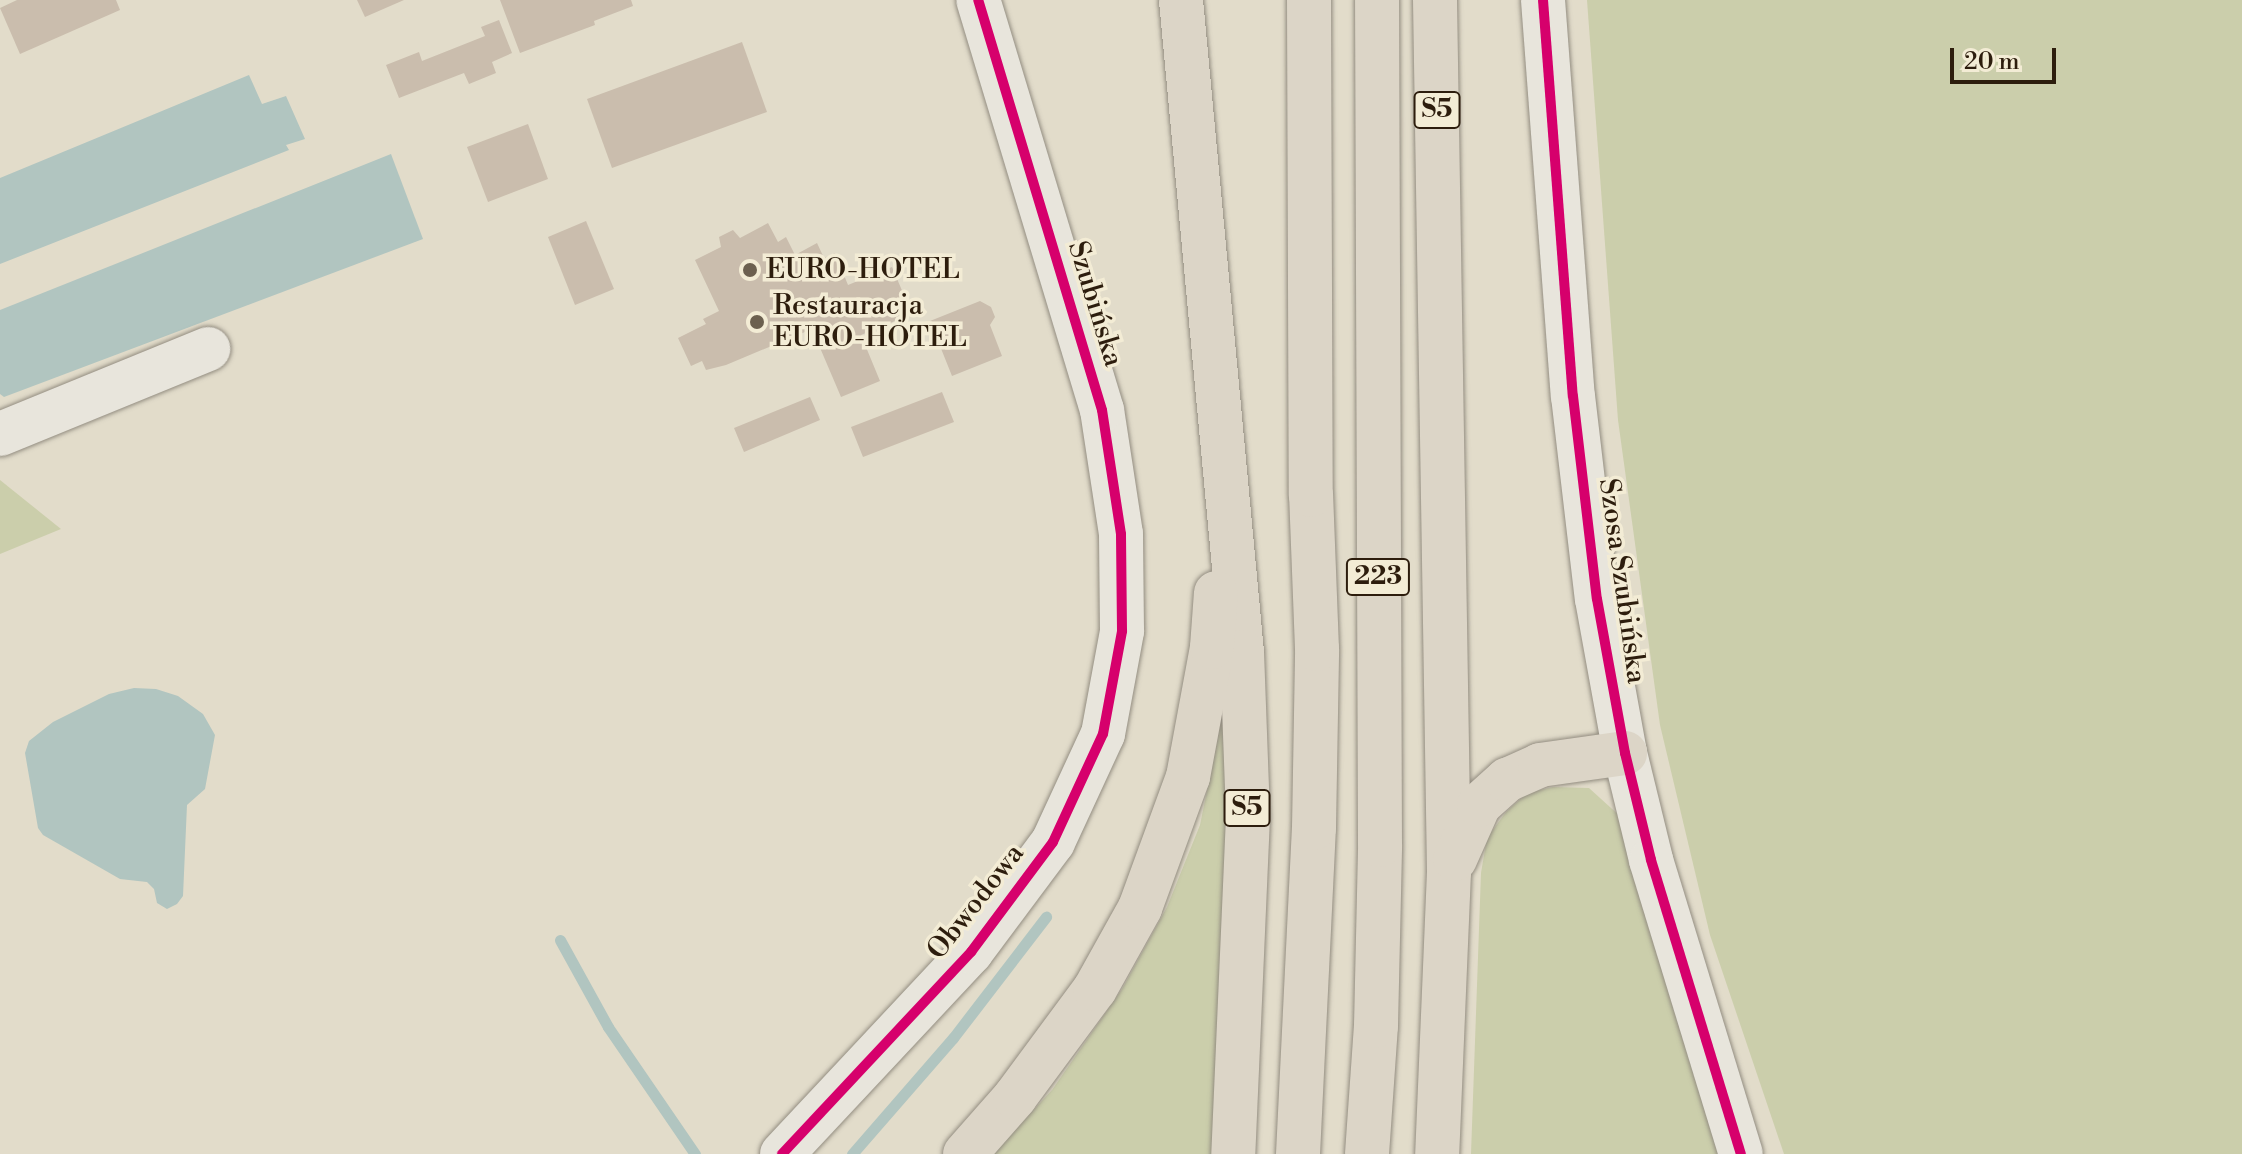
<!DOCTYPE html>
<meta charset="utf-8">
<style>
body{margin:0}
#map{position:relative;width:2242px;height:1154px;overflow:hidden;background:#e2dcca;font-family:"Libre Bodoni",serif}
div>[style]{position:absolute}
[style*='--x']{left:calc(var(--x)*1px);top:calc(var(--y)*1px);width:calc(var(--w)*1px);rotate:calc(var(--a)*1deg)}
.green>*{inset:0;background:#cbceab}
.water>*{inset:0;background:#b1c5c0}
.stream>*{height:11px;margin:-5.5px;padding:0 5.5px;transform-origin:5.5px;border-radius:5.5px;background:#b1c5c0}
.building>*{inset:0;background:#cabdad}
.roads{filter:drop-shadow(0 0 2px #938d81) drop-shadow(0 0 2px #938d81)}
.minor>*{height:44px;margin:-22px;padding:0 22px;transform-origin:22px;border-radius:22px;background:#e8e5dc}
.major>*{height:44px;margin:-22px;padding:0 22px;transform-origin:22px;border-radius:22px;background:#dcd5c7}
.highway>*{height:44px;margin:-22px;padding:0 22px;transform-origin:22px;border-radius:22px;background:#dcd5c7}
.cycleway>*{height:10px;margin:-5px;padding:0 5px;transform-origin:5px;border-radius:5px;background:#d6006c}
.dots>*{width:22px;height:22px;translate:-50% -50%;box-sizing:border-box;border:4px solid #f3ecd5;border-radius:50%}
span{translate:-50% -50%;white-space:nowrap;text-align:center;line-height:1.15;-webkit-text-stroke:7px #f3ecd5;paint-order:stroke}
.shield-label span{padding:2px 6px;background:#f3ecd5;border:2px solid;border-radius:6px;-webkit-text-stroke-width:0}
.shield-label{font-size:26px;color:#2d1d0d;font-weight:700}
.poi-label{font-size:28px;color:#2d1d0d}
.left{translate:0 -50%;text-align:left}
.street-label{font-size:28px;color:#2d1d0d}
.scale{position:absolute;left:1950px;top:48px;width:106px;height:36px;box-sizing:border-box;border:4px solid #2d1d0d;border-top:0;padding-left:10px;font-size:24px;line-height:28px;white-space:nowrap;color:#2d1d0d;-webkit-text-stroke:6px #f3ecd5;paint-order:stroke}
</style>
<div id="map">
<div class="green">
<div style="clip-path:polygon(1587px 0,2242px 0,2242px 1154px,1784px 1154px,1710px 935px,1660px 725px,1618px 420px)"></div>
<div style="clip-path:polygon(0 480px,61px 529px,0 554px)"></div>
<div style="clip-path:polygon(1222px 717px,1230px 879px,1213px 1154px,993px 1154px,1052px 1090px,1122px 989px,1167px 907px,1200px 825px)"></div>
<div style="clip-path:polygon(1553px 787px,1589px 788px,1622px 818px,1723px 1154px,1471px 1154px,1481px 873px,1487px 838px,1506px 812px,1527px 793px)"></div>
</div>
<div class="water">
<div style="clip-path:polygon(249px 75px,262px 104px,286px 96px,305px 139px,286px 145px,289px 150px,0 264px,0 178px)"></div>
<div style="clip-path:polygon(391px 154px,423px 239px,4px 397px,0 394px,0 310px)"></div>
<div style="clip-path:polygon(134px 688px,156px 689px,178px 696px,203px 714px,215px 735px,205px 789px,187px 805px,183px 896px,177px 904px,167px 909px,157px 903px,154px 889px,147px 882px,120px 879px,43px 835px,38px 828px,25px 753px,29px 741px,53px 722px,109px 694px)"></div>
</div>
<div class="stream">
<div style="--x:560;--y:940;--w:99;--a:61.1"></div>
<div style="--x:608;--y:1027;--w:154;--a:55.6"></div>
<div style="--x:852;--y:1154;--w:154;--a:-49"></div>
<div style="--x:953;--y:1038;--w:153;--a:-52.5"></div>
</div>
<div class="building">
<div style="clip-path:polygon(17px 0,116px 0,120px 10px,20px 54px,0 8px)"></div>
<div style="clip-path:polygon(357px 0,404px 0,365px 17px)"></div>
<div style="clip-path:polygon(500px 0,631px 0,633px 6px,594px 21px,595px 25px,520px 53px)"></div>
<div style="clip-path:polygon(499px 20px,512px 53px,492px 62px,496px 73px,469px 84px,464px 73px,399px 98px,386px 65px,419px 52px,422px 61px,485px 36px,481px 27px)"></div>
<div style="clip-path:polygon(742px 42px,767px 112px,612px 168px,587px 99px)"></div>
<div style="clip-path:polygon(528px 124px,548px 179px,488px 202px,467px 147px)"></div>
<div style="clip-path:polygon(586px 221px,614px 289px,575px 305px,548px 237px)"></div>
<div style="clip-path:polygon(768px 223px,778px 242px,786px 237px,795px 255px,817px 243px,824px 258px,835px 253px,848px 285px,892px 267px,912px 314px,861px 335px,880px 381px,841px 397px,812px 329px,726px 365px,706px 370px,702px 361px,691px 366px,678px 338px,706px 324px,703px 319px,719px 311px,695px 260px,721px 247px,719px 237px,733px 230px,740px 238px)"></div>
<div style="clip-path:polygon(980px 301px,991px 307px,995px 317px,990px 325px,1002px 356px,952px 376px,930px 321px)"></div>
<div style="clip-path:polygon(942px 392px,954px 422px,863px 457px,851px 427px)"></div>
<div style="clip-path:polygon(810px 397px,820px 420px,744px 452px,734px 428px)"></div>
</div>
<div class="roads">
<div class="minor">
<div style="--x:1543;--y:0;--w:397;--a:85.7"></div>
<div style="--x:1573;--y:396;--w:204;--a:83.3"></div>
<div style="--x:1597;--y:599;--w:157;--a:79.7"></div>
<div style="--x:1625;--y:753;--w:110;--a:76.3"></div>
<div style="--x:1651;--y:860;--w:307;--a:73"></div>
<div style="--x:0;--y:434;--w:225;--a:-22.2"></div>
<div style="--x:782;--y:1154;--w:277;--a:-46.9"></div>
<div style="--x:971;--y:952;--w:137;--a:-53.3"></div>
<div style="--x:1053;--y:842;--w:119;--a:-65.2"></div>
<div style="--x:1103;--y:734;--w:105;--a:-79.5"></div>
<div style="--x:1122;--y:631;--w:97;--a:-90.6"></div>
<div style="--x:1121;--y:534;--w:125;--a:-98.7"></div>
<div style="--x:1102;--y:410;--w:428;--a:-106.8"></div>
</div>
<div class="major">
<div style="--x:1298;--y:1154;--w:326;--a:-87.2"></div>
<div style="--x:1314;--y:828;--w:179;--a:-89"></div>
<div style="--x:1317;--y:649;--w:154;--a:-92.2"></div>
</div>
<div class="highway">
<div style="--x:1181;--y:0;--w:655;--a:84.66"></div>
<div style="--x:1242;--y:652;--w:165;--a:87.9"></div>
<div style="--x:1248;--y:817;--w:337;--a:92.5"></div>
<div style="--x:1309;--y:0;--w:495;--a:89.8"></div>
<div style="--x:1435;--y:0;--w:872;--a:89.08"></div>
<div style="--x:1449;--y:872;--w:282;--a:92.4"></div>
<div style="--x:1455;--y:859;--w:59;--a:-66"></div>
<div style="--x:1479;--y:805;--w:38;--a:-42"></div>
<div style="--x:1507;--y:780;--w:36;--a:-24"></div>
<div style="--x:1540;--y:765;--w:86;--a:-8"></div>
<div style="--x:965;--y:1154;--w:76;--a:-48.7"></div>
<div style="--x:1015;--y:1097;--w:134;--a:-53.5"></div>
<div style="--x:1095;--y:989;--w:93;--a:-60.9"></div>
<div style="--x:1140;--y:908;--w:140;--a:-69.9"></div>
<div style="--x:1188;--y:777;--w:132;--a:-79.5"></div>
<div style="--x:1212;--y:647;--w:54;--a:-85.8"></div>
<div style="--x:1367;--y:1154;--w:128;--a:-86"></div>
<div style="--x:1376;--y:1026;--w:181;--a:-88.7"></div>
<div style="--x:1380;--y:845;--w:845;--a:-90.2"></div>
</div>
</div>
<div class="cycleway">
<div style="--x:1543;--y:0;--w:397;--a:85.7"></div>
<div style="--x:1573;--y:396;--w:204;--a:83.3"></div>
<div style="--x:1597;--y:599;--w:157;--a:79.7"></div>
<div style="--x:1625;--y:753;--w:110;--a:76.3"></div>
<div style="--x:1651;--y:860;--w:307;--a:73"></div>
<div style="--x:782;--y:1154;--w:277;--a:-46.9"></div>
<div style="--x:971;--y:952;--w:137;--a:-53.3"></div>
<div style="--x:1053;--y:842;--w:119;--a:-65.2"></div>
<div style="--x:1103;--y:734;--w:105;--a:-79.5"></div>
<div style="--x:1122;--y:631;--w:97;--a:-90.6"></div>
<div style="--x:1121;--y:534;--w:125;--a:-98.7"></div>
<div style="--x:1102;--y:410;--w:428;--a:-106.8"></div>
</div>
<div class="dots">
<div style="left:750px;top:270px;background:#6c604f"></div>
<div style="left:757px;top:322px;background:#6c604f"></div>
</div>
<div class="shield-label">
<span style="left:1437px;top:110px">S5</span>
<span style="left:1378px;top:577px">223</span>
<span style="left:1247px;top:808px">S5</span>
</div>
<div class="poi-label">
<span class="left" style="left:766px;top:270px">EURO-HOTEL</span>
<span class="left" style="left:773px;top:322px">Restauracja<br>EURO-HOTEL</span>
</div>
<div class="street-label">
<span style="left:1095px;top:304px;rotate:73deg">Szubińska</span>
<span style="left:1622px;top:581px;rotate:82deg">Szosa Szubińska</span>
<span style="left:976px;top:902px;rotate:-52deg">Obwodowa</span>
</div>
<div class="scale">20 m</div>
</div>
